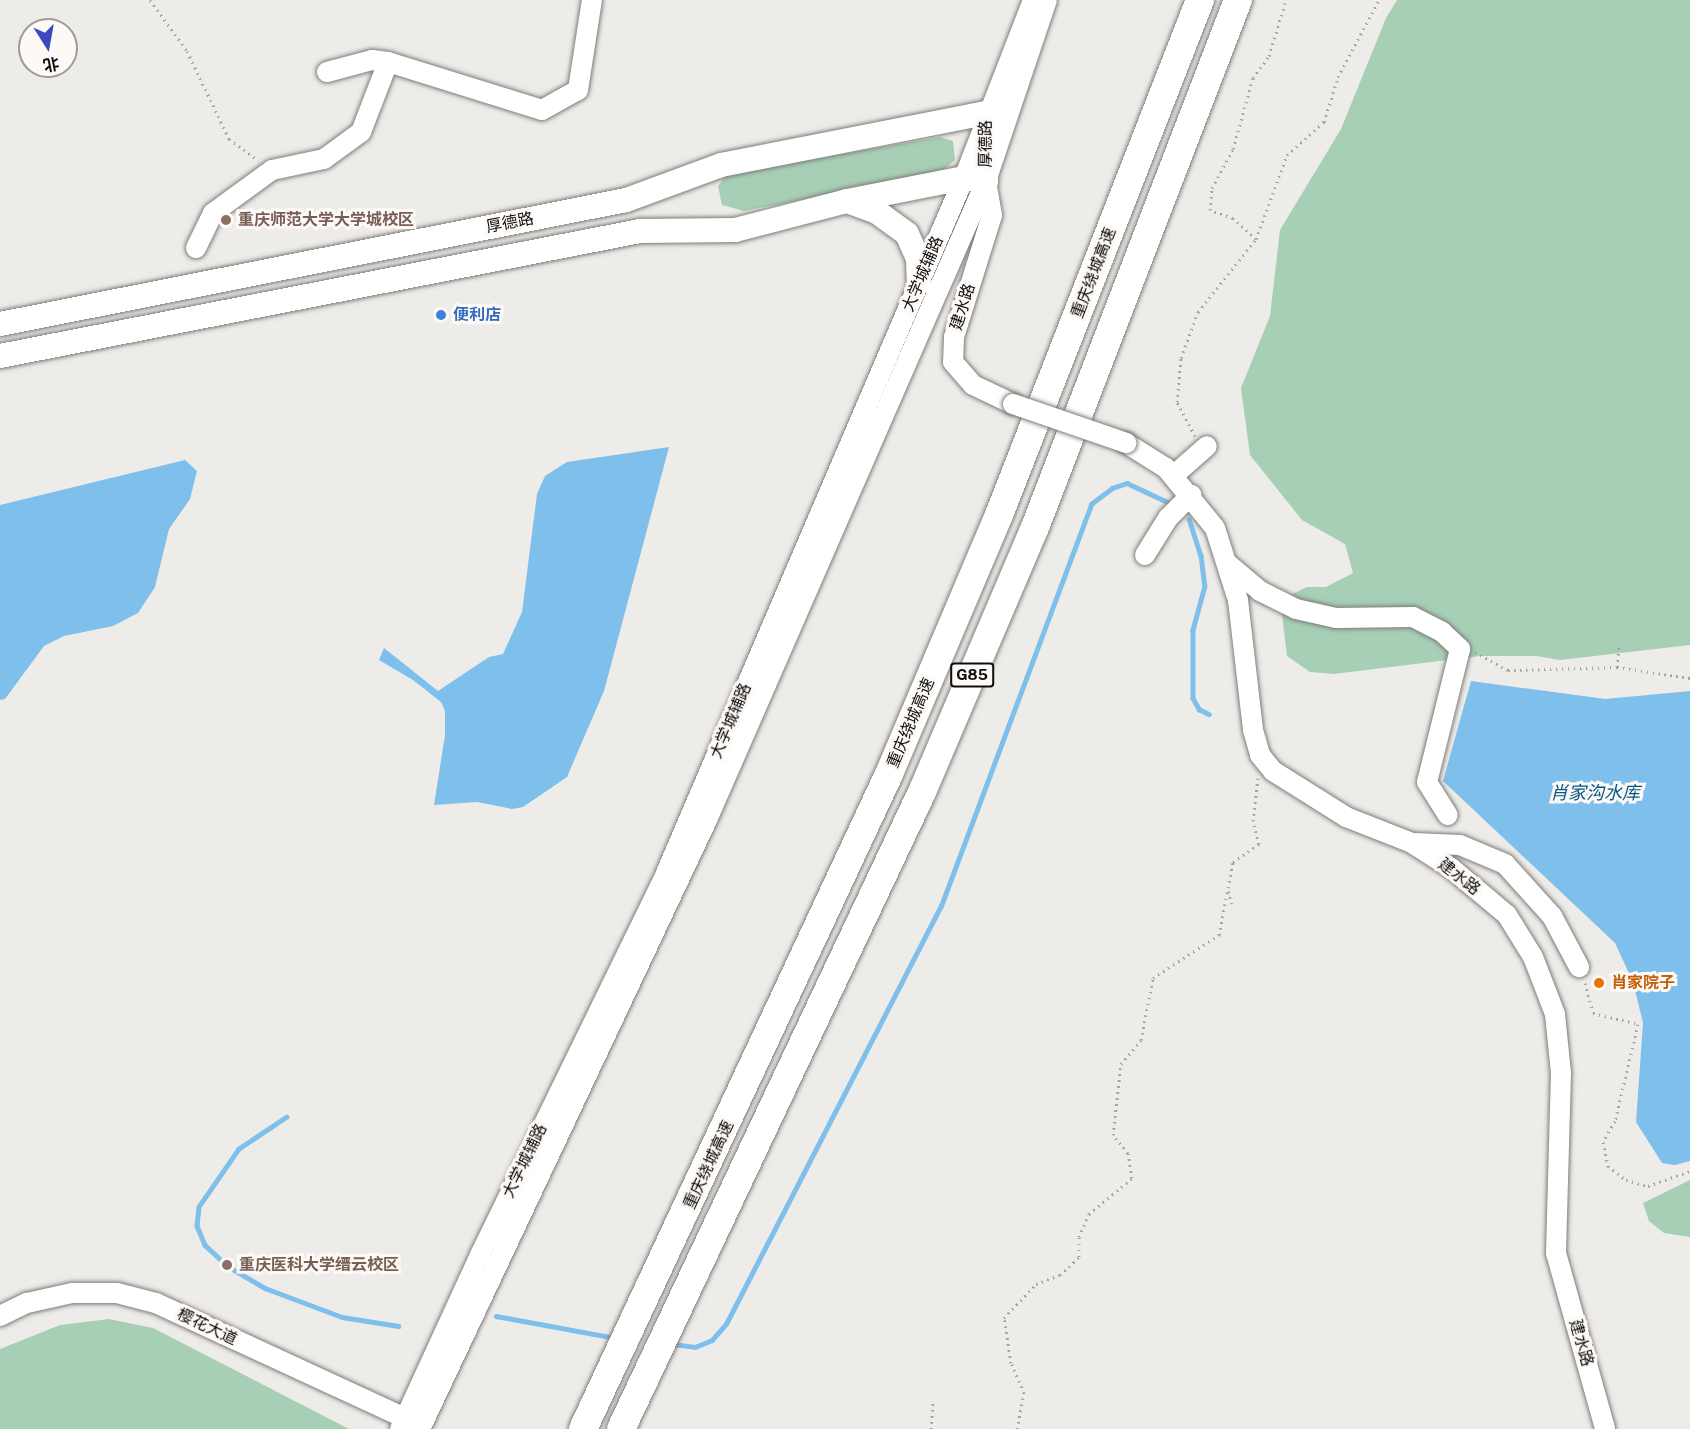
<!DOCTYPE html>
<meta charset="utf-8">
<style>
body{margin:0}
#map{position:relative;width:1690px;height:1429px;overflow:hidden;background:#eeece9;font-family:"Public Sans","Noto Sans SC",sans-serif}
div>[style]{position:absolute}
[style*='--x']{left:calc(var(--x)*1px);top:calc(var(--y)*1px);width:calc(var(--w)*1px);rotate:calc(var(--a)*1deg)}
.green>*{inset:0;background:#a7cfb6}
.water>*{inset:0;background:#7fbfeb}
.stream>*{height:4.5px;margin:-2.25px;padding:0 2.25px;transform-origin:2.25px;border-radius:2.25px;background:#7fbfeb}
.path>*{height:3px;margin-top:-1.5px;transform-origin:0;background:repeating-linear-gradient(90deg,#a6a4a2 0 1.5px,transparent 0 6px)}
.roads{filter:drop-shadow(0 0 2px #7f7c79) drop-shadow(0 0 2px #7f7c79)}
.minor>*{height:20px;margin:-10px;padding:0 10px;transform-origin:10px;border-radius:10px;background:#fff}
.major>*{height:24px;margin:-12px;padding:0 12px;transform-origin:12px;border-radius:12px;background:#fff}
.highway>*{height:28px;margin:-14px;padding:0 14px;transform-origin:14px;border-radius:14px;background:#fff}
.bridges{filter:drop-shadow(0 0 2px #7f7c79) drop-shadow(0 0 2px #7f7c79)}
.minor-bridge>*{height:20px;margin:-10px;padding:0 10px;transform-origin:10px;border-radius:10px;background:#fff}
.dots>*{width:16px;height:16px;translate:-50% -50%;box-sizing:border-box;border:3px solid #fcf9f6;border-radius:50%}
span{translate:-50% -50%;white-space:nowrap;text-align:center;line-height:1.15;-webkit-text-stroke:6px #fcf9f6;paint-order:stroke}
.shield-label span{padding:2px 4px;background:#fcf9f6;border:2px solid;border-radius:4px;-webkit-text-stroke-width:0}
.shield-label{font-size:15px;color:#0e0d0c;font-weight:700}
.street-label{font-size:16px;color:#0e0d0c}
.education-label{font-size:16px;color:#785e54;font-weight:700}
.left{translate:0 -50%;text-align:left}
.shop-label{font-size:16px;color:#366cbe;font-weight:700}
.food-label{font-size:16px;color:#c56008;font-weight:700}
.water-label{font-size:18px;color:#055781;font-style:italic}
.north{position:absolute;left:18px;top:18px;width:60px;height:60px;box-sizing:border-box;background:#fcf9f6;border:2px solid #9d9b98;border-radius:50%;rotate:169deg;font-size:16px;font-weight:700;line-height:24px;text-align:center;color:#0e0d0c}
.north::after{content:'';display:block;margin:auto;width:21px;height:27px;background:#3c49bd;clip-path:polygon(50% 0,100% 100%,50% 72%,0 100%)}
</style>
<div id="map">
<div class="green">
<div style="clip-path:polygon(1397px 0,1690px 0,1690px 645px,1560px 660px,1536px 656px,1480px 656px,1334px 674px,1310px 672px,1287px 656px,1282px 615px,1286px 597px,1307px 587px,1326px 587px,1353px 573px,1345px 544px,1302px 520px,1250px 455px,1241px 388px,1270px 316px,1280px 230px,1341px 129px,1386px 18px)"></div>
<div style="clip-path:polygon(940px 137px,953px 141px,955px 160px,940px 173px,744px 211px,722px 205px,718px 186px,727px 174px)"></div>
<div style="clip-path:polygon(1690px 1180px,1690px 1237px,1664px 1233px,1649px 1221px,1643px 1203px)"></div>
<div style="clip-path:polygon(109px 1319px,153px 1328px,349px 1429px,0 1429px,0 1349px,60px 1325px)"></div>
</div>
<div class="water">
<div style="clip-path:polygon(669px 447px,604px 691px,567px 777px,523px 807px,512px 809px,477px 802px,434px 805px,445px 735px,445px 711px,441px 702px,413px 680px,379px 660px,384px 648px,438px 691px,489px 657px,503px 654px,522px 612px,537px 494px,545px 476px,567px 462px)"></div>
<div style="clip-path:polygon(185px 460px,197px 471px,190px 499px,169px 529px,155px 587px,138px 613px,113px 626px,64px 636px,44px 646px,5px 699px,0 700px,0 505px)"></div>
<div style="clip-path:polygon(1471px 681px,1605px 699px,1690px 691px,1690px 1161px,1675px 1165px,1662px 1163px,1636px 1122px,1643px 1023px,1633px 982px,1615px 943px,1443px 781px)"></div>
</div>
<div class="stream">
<div style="--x:1189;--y:519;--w:38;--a:72"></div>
<div style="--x:1201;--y:555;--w:31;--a:83"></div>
<div style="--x:1205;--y:586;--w:46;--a:105.3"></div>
<div style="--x:1193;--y:630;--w:68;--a:90"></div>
<div style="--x:1193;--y:698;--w:13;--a:61"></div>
<div style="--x:1199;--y:709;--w:11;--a:27"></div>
<div style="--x:287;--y:1117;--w:58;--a:146.3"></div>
<div style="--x:239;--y:1149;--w:70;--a:124.6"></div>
<div style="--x:199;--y:1207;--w:19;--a:96"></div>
<div style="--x:197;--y:1226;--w:21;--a:67"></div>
<div style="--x:205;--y:1245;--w:33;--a:43"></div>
<div style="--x:229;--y:1267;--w:42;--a:30.3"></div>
<div style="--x:265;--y:1288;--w:82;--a:20.6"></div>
<div style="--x:342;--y:1317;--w:57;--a:9.1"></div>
<div style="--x:496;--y:1316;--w:122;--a:10.4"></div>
<div style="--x:672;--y:1344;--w:23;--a:7"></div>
<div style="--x:695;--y:1347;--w:18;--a:-22"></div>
<div style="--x:712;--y:1340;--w:21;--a:-49"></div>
<div style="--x:726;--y:1324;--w:470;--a:-62.8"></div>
<div style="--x:941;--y:906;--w:429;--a:-69.5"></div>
<div style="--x:1091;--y:504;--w:26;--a:-37"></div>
<div style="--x:1112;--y:488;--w:16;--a:-18"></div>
<div style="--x:1127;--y:483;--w:52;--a:25.1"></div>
</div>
<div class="path">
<div style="--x:150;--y:0;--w:63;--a:54"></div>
<div style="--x:187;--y:51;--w:98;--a:64.5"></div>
<div style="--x:229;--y:139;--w:36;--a:36"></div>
<div style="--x:1256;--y:239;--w:31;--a:-138"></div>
<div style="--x:1233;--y:218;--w:24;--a:-161"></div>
<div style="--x:1210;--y:210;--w:22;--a:-85"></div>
<div style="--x:1212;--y:188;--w:44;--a:-61.7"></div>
<div style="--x:1233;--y:149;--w:74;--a:-74.3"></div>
<div style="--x:1253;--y:78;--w:27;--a:-54"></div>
<div style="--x:1269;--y:56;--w:59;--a:-73.1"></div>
<div style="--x:1195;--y:436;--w:38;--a:-118"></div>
<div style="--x:1177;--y:402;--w:44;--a:-84.8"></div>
<div style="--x:1181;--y:358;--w:49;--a:-69.7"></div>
<div style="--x:1198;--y:312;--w:93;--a:-51.5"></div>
<div style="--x:1256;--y:239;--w:90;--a:-69.7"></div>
<div style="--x:1287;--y:155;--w:50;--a:-41.7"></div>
<div style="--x:1324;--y:122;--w:47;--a:-72.7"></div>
<div style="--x:1338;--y:77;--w:87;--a:-62"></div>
<div style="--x:1475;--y:652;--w:38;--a:29"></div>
<div style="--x:1508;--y:670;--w:109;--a:-1.6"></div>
<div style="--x:1617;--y:667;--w:74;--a:8.6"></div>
<div style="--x:1617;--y:667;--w:21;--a:-85"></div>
<div style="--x:1228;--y:891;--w:13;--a:72"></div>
<div style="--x:1585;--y:983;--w:31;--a:75"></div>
<div style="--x:1593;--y:1013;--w:46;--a:13.7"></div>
<div style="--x:1638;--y:1024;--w:100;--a:103.3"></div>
<div style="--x:1615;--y:1121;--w:24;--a:120"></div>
<div style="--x:1603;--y:1142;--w:25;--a:78"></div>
<div style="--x:1608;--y:1166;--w:23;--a:38"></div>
<div style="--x:1626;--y:1180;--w:23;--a:15"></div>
<div style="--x:1648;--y:1186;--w:45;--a:-19.7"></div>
<div style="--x:931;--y:1429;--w:27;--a:-86"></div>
<div style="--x:1017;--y:1429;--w:37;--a:-79"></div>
<div style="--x:1024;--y:1393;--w:33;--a:-113"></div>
<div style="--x:1011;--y:1363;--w:46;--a:-98.8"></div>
<div style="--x:1004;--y:1318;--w:47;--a:-46.7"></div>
<div style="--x:1036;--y:1284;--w:26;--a:-21"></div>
<div style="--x:1060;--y:1275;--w:26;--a:-43"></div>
<div style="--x:1079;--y:1257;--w:20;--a:-90"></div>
<div style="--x:1079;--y:1237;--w:25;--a:-67"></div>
<div style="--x:1089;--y:1214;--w:56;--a:-39.9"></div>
<div style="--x:1132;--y:1178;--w:25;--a:-99"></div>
<div style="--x:1128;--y:1153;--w:23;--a:-130"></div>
<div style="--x:1113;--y:1135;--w:71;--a:-83.6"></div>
<div style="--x:1121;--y:1064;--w:31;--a:-50"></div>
<div style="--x:1141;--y:1040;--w:63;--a:-79"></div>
<div style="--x:1153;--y:978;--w:79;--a:-33.1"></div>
<div style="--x:1219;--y:935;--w:74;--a:-79.1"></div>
<div style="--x:1233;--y:862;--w:32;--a:-35"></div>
<div style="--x:1259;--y:844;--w:24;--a:-105"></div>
<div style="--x:1253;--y:821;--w:43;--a:-83.4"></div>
</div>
<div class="roads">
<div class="minor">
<div style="--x:327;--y:72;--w:47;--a:-14.9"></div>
<div style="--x:372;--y:60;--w:16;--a:7"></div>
<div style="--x:986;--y:181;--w:35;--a:80"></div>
<div style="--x:992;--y:215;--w:128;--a:107.3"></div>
<div style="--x:954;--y:337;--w:25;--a:92"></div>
<div style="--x:953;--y:362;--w:30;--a:49"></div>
<div style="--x:973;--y:385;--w:44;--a:25.4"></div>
<div style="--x:196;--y:248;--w:39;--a:-64"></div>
<div style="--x:213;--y:213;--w:73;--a:-36.1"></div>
<div style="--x:272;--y:170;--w:53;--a:-11.9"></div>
<div style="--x:324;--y:159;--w:46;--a:-36.1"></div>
<div style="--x:361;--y:132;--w:75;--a:-68.9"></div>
<div style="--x:388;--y:62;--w:161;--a:17.3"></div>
<div style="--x:542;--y:110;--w:41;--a:-29.1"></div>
<div style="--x:578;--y:90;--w:91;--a:-81.2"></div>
<div style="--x:1126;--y:443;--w:47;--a:32"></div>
<div style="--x:1166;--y:468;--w:77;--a:50.8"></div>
<div style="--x:1215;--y:528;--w:76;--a:72.3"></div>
<div style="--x:1238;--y:600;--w:131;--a:83.4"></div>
<div style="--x:1253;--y:730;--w:26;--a:74"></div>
<div style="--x:1260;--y:755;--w:21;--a:51"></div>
<div style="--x:1273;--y:771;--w:86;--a:32.2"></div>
<div style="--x:1346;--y:817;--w:71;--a:21.5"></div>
<div style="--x:1412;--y:843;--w:46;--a:32.7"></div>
<div style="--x:1451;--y:868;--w:73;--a:40"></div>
<div style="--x:1507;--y:915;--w:49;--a:58.2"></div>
<div style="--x:1533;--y:957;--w:61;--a:68.9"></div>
<div style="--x:1555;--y:1014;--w:59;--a:84.2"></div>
<div style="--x:1561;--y:1073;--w:180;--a:91.6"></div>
<div style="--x:1556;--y:1253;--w:183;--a:74.4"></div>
<div style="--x:1173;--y:476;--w:45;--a:-41.4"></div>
<div style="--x:1145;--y:555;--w:44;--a:-58.1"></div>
<div style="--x:1168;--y:518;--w:33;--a:-45"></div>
<div style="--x:1229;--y:565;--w:40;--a:40"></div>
<div style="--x:1260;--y:591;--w:40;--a:26.6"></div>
<div style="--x:1296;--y:609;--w:41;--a:12.7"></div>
<div style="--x:1336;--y:618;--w:77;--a:-0.7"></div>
<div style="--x:1413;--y:617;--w:33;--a:27"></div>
<div style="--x:1442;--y:632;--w:25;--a:43"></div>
<div style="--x:1460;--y:649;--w:137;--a:103.9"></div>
<div style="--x:1427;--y:782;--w:39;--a:58"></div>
<div style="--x:1414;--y:843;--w:46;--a:2.5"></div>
<div style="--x:1460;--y:845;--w:49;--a:22.9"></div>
<div style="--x:1505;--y:864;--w:70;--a:47.9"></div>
<div style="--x:1552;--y:916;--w:58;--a:62.1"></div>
<div style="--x:0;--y:1316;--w:30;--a:-26"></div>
<div style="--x:27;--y:1303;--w:46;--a:-12.5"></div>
<div style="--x:72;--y:1293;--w:45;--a:0"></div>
<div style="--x:117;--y:1293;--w:40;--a:14.4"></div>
<div style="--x:156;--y:1303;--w:274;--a:24.8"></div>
<div style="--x:400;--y:1429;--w:194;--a:-65.3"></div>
<div style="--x:481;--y:1253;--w:423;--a:-64"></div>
<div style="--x:666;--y:873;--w:756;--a:-66.79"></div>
<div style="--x:964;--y:178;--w:191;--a:-68.8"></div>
<div style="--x:420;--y:1429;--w:673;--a:-64.77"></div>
<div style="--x:707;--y:820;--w:697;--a:-66.41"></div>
<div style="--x:986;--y:181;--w:191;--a:-71.4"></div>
</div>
<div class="major">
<div style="--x:847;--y:201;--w:32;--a:20"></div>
<div style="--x:877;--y:212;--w:37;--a:36"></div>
<div style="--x:907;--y:234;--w:27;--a:66"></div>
<div style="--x:918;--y:259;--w:24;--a:88"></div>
<div style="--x:0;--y:324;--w:638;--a:-11.2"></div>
<div style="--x:626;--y:200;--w:101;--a:-20.2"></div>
<div style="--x:721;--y:165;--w:271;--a:-11.1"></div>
<div style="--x:987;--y:113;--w:68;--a:90.8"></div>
<div style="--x:986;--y:181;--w:22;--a:-172"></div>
<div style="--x:964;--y:178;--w:119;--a:168.9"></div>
<div style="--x:847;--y:201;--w:116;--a:165.5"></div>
<div style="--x:735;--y:230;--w:95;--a:179.4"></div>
<div style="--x:640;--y:231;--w:652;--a:168.95"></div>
</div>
<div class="highway">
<div style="--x:583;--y:1429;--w:723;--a:-64.96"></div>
<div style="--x:889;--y:774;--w:281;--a:-67"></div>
<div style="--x:999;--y:515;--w:553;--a:-68.68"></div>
<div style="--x:621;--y:1429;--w:705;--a:-64.71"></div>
<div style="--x:922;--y:792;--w:285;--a:-66.9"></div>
<div style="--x:1034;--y:530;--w:568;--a:-68.95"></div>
</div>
</div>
<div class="bridges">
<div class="minor-bridge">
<div style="--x:1013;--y:404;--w:120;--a:19"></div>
</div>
</div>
<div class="dots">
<div style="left:226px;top:220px;background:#8d6e63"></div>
<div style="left:441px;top:315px;background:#3f7fe0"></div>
<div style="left:1599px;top:983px;background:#e8710a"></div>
<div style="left:227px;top:1265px;background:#8d6e63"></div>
</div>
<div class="shield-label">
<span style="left:972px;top:675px">G85</span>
</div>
<div class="street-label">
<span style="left:986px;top:144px;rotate:-90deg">厚德路</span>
<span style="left:510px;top:223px;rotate:-11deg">厚德路</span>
<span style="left:1094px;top:273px;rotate:-69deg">重庆绕城高速</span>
<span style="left:923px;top:274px;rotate:-67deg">大学城辅路</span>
<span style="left:963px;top:307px;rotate:-73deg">建水路</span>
<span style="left:731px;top:721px;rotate:-67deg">大学城辅路</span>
<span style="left:911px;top:723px;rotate:-67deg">重庆绕城高速</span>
<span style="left:1459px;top:877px;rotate:38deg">建水路</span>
<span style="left:525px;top:1161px;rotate:-64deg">大学城辅路</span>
<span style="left:709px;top:1165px;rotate:-65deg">重庆绕城高速</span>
<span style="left:207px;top:1327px;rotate:25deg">樱花大道</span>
<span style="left:1581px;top:1343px;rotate:74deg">建水路</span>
</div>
<div class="education-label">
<span class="left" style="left:238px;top:220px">重庆师范大学大学城校区</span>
<span class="left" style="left:239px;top:1265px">重庆医科大学缙云校区</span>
</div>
<div class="shop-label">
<span class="left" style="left:453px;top:315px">便利店</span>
</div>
<div class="food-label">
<span class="left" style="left:1611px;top:983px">肖家院子</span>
</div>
<div class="water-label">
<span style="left:1595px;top:793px">肖家沟水库</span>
</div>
<div class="north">北</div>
</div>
